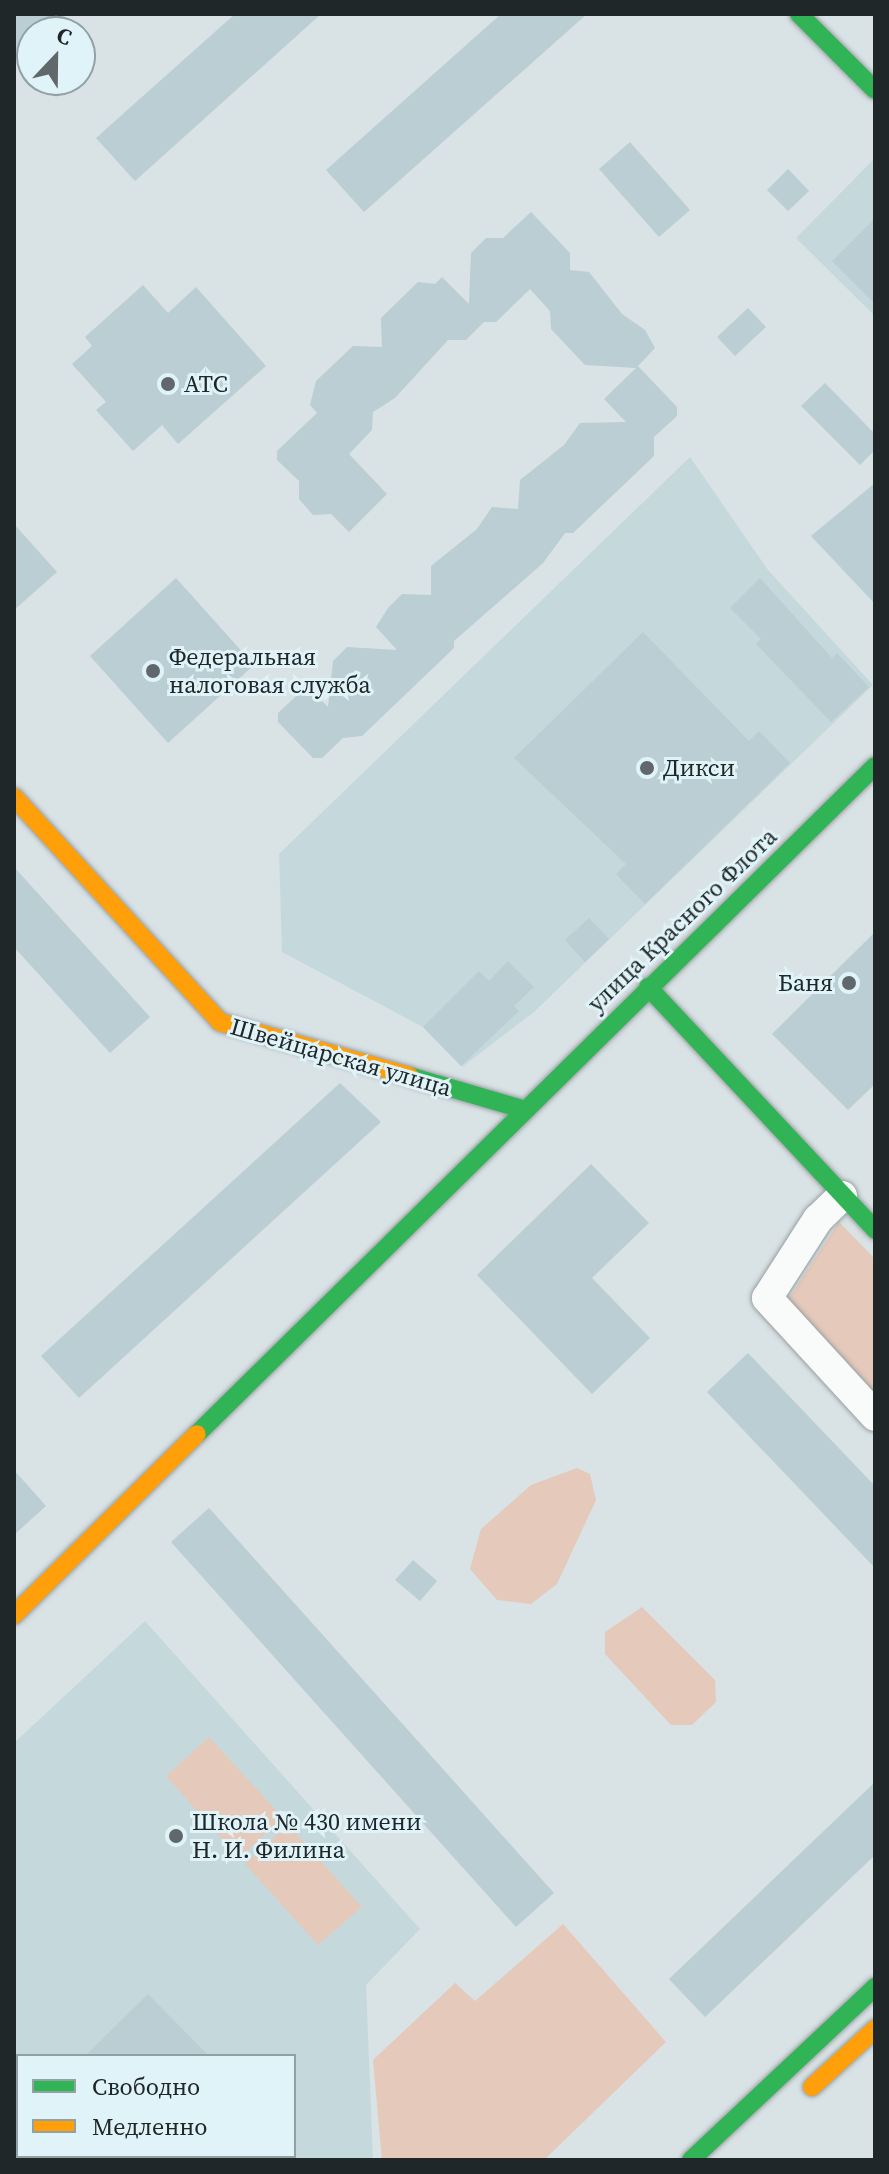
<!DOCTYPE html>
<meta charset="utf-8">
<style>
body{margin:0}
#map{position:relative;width:889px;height:2174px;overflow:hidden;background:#d9e2e5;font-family:"Source Serif 4",serif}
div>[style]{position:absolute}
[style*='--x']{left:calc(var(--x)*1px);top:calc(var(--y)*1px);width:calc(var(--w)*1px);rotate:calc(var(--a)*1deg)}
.built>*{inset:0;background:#c5d9dd}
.green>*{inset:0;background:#e5c9ba}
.building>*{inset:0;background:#baced3}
.roads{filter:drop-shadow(0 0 2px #99a0a2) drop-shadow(0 0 2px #99a0a2)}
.street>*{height:30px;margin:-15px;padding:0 15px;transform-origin:15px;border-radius:15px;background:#f9fbfb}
.fast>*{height:18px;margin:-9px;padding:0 9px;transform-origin:9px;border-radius:9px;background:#30b455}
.slow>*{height:18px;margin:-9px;padding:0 9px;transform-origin:9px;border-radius:9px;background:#ff9f0a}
.dots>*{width:22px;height:22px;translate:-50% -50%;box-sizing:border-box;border:4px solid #e0f3f8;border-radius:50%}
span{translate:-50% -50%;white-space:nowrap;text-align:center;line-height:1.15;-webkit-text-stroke:6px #e0f3f8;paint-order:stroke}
.poi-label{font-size:24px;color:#202729}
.left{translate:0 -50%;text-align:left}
.right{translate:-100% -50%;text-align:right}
.street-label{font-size:24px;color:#202729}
.frame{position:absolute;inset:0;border:16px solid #202729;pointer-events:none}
.legend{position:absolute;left:16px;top:2054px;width:280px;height:104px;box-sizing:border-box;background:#e0f3f8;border:2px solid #93a1a5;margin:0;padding:10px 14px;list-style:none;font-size:24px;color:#202729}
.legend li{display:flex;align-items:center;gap:16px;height:40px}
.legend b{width:40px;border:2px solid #93a1a5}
.north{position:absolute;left:16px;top:16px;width:80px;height:80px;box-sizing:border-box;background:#e0f3f8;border:2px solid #93a1a5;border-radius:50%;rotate:22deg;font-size:22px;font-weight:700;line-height:32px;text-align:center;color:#202729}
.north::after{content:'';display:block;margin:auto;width:28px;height:36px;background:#61686b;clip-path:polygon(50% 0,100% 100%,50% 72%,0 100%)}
</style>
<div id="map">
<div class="built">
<div style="clip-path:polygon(875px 158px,875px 316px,796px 238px)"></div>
<div style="clip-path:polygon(690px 457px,768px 570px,873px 685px,534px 1012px,462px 1067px,423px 1027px,282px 952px,279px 854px)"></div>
<div style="clip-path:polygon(evenodd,145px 1621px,420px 1929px,366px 1985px,373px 2160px,14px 2160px,14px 1743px,145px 1621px,18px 2056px,294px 2056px,294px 2156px,18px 2156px,18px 2056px)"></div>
</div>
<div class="green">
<div style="clip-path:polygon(839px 1222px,875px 1259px,875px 1395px,787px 1301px)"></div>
<div style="clip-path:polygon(577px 1468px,590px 1474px,596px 1500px,557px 1584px,531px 1604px,497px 1600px,470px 1569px,481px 1529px,531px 1485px)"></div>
<div style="clip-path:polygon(642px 1607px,715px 1680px,716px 1702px,692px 1725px,671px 1725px,605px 1654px,605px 1632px)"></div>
<div style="clip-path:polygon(209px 1737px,283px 1818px,239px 1858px,166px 1776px)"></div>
<div style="clip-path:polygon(288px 1825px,362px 1907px,318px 1945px,245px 1864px)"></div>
<div style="clip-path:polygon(563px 1924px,666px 2042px,544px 2160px,382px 2160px,373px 2060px,455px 1983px,475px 2001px)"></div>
</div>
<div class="building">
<div style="clip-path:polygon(14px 14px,57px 14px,14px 53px)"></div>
<div style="clip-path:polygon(235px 14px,321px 14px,135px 181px,96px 138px)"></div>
<div style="clip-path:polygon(501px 14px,587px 14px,364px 212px,326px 170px)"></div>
<div style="clip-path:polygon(630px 142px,690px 210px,659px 237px,599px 169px)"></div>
<div style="clip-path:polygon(788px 169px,809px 191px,788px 211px,767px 190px)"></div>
<div style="clip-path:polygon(531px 212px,570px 253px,570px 270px,589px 272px,622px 314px,645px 330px,655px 348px,638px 366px,677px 407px,677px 416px,654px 437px,654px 456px,573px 533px,565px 533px,543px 563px,454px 641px,454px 648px,362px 736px,343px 738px,322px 758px,313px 758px,278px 722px,278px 713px,307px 686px,328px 707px,333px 661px,347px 647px,397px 650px,376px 627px,388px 608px,402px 594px,431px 595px,431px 566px,477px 529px,492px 507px,518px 509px,520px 480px,564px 445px,580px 423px,626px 422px,604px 399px,636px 368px,585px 365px,551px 329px,550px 311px,530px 289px,496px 322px,484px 322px,466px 340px,448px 340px,395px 398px,373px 412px,372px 430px,349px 454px,387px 494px,349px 532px,331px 514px,313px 515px,299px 499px,299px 481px,277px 460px,277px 451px,317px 413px,310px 405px,316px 381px,353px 346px,382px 347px,381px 318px,418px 282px,435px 284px,442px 277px,469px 304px,471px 253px,486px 238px,503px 238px)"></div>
<div style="clip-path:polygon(875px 218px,875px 304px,832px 261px)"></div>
<div style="clip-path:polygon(143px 285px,168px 313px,196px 287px,266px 366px,178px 444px,162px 425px,133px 451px,96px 410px,106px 402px,72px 364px,92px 346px,85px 337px)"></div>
<div style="clip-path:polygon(748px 308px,766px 327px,735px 356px,717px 337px)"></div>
<div style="clip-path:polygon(825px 383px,875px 434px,875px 450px,860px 465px,801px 406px)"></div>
<div style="clip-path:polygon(875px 483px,875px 604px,811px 536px)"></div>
<div style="clip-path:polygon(14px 524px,57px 572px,14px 610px)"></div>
<div style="clip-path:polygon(176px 578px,254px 665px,168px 743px,90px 656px)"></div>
<div style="clip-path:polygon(760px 578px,832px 658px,837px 653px,869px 687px,831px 722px,756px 644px,761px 639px,730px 608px)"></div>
<div style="clip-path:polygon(643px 632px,749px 741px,759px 731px,790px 763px,645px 904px,616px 874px,626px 864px,514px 758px)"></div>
<div style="clip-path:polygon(14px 867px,150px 1017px,110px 1053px,14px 947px)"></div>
<div style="clip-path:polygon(589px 918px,609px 939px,585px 962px,565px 940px)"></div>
<div style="clip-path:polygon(875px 932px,875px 1084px,848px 1110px,772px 1034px)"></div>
<div style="clip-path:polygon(508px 961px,534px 987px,514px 1006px,519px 1011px,461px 1066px,423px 1027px,479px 971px,489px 981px)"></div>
<div style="clip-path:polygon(340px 1083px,381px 1122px,79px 1398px,41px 1356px)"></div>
<div style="clip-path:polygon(591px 1164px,649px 1223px,592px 1278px,650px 1338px,592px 1394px,477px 1275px)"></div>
<div style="clip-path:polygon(748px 1353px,875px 1486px,875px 1568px,707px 1392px)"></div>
<div style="clip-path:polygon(14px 1470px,46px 1506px,14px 1535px)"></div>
<div style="clip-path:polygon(209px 1508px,554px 1893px,516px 1927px,171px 1542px)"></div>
<div style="clip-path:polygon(413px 1560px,437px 1581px,420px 1601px,395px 1580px)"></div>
<div style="clip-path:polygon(875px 1782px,875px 1855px,705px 2017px,669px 1979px)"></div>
<div style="clip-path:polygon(148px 1994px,209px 2056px,85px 2056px)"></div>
</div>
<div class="roads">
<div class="street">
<div style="--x:842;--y:1196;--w:33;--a:136"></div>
<div style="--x:818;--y:1219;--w:94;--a:122.8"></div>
<div style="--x:767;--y:1298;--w:160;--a:47.5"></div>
</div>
<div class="fast">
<div style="--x:799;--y:14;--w:107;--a:45"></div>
<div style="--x:648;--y:987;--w:333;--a:46.9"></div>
<div style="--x:409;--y:1076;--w:121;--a:16.3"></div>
<div style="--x:197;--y:1434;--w:952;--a:-44.57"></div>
<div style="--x:691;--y:2160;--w:253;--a:-43.2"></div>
</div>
<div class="slow">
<div style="--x:14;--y:797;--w:305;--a:47.5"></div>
<div style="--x:220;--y:1022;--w:197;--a:15.9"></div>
<div style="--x:14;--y:1615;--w:257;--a:-44.7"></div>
<div style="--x:812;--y:2087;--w:86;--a:-42.6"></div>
</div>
</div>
<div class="dots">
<div style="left:168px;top:384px;background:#61686b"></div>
<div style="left:153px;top:671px;background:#61686b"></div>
<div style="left:647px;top:768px;background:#61686b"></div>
<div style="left:849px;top:983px;background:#61686b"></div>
<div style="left:176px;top:1836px;background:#61686b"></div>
</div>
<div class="poi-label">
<span class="left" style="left:184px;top:384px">АТС</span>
<span class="left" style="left:169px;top:671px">Федеральная<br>налоговая служба</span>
<span class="left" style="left:663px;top:768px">Дикси</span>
<span class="right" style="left:833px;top:983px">Баня</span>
<span class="left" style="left:192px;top:1836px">Школа № 430 имени<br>Н. И. Филина</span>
</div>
<div class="street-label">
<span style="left:682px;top:920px;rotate:-44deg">улица Красного Флота</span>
<span style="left:341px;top:1057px;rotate:16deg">Швейцарская улица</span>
</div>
<div class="frame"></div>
<ul class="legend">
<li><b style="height:10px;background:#30b455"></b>Свободно</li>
<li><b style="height:10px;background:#ff9f0a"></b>Медленно</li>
</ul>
<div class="north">С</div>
</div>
